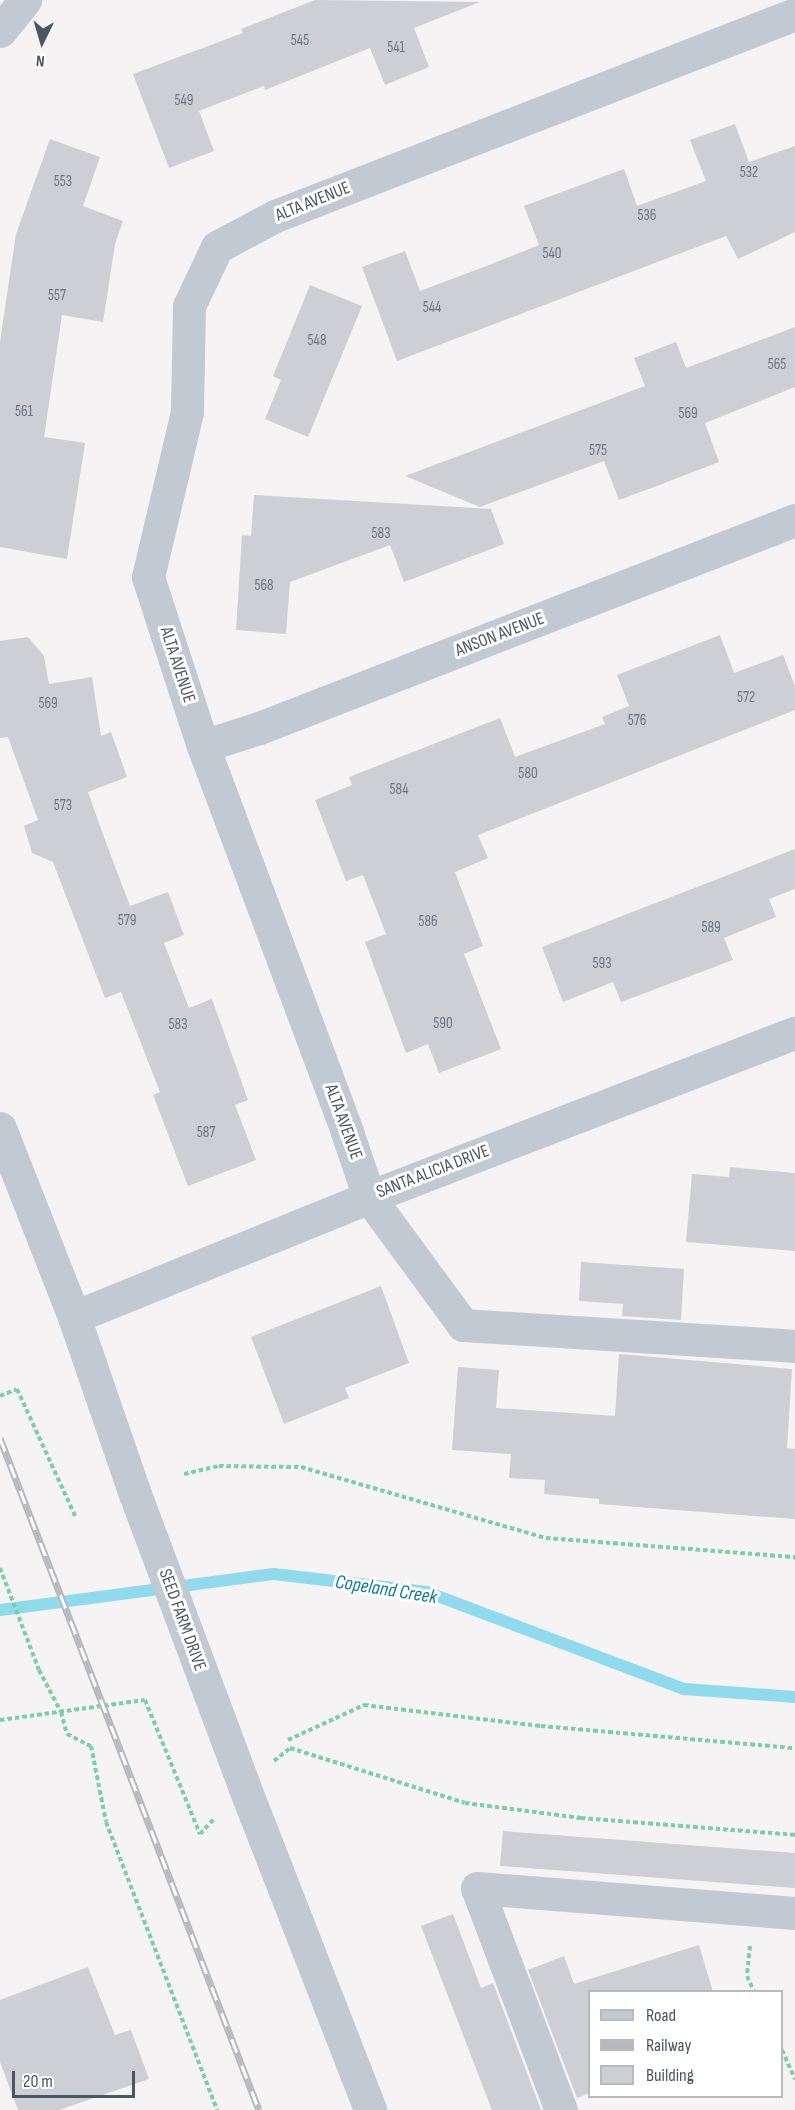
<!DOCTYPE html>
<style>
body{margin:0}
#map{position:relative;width:795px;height:2110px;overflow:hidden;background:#f5f3f3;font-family:"Sofia Sans Condensed",sans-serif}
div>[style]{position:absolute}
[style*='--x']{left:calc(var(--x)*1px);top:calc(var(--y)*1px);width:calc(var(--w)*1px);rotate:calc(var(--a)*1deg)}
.stream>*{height:12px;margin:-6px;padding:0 6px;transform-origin:6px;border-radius:6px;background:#90daee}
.building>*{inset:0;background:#cdcfd5}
.path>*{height:4px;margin-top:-2px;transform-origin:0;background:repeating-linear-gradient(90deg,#7ad0a6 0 4.5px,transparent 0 7.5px)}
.street>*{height:33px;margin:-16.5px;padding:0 16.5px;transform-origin:16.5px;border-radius:16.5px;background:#c1cad2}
.rail>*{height:7px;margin-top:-3.5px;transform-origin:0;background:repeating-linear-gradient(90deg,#fff 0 14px,#b5b8bd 0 28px);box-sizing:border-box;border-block:2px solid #b5b8bd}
span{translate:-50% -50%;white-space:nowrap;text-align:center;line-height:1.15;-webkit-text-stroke:6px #fff;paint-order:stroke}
.number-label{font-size:15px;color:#6b747e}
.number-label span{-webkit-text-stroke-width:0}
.street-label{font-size:18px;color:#4a5661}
.water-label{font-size:20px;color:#0c7c9b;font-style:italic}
.legend{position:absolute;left:588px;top:1990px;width:195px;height:108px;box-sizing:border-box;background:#fff;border:2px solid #b7bbc0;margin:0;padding:8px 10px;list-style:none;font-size:18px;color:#4a5661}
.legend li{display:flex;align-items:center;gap:12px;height:30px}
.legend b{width:30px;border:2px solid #b7bbc0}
.north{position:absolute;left:12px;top:12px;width:60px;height:60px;-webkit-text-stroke:4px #fff;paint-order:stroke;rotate:185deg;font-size:16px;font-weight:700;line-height:24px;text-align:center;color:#4a5661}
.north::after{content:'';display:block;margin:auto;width:21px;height:27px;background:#4a5661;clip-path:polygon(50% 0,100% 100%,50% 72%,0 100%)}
.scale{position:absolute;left:12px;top:2071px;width:123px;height:27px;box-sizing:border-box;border:3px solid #4a5661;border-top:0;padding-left:8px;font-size:18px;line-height:21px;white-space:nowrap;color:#4a5661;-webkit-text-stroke:4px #fff;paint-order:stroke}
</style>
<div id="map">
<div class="stream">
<div style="--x:0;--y:1610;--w:276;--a:-7.5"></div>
<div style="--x:274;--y:1574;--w:154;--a:6.7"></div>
<div style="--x:427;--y:1592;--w:275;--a:20.7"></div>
<div style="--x:684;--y:1689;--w:111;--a:4.1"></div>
</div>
<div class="building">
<div style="clip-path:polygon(315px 0,480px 2px,414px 28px,429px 67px,385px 85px,370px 48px,265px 90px,264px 86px,199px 111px,214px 151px,169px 168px,133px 74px,243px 33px,241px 29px)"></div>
<div style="clip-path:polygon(735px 124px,749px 162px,795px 146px,795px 232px,738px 259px,726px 236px,397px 361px,362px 267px,405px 251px,420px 291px,489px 265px,539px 245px,524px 206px,624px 169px,637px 206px,706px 181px,690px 140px)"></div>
<div style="clip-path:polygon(50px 139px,100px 157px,83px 206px,123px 221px,115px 244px,103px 322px,62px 315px,44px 437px,85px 443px,67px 559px,0 547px,0 342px,16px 234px)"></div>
<div style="clip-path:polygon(310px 285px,362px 306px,308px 437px,265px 419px,281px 380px,273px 376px)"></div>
<div style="clip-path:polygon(795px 327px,795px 387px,705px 423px,719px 462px,662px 484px,619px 500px,604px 461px,480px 507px,405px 476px,645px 386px,634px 358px,676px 342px,686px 368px)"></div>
<div style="clip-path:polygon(254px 495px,491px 509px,504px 544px,404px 582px,390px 545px,290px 582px,286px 634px,236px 630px,242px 535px,251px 536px)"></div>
<div style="clip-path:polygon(720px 635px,734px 673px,783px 655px,795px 686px,795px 710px,478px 835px,488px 858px,455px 872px,483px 946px,464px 954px,501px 1049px,439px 1073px,428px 1044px,406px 1053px,365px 942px,386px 934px,363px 875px,346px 881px,315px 800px,352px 785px,349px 777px,500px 718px,515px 757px,605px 724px,602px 717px,629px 706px,617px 675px)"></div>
<div style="clip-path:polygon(28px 637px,44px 656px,49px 684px,92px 677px,101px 736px,111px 732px,127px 777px,88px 792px,105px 840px,130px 906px,168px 892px,184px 935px,164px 943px,189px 1008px,212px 999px,248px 1100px,235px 1105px,256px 1160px,188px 1186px,153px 1095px,160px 1092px,121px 992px,105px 998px,53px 862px,32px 853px,24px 826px,38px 820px,8px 737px,0 738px,0 641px)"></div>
<div style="clip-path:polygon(795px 849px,795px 889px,769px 899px,776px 917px,724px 938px,733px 960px,621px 1002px,613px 982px,563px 1002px,542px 947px)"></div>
<div style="clip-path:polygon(730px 1167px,795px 1173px,795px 1251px,686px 1242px,692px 1174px,729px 1177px)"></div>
<div style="clip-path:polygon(581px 1262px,684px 1269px,681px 1320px,622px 1316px,623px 1304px,579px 1301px)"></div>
<div style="clip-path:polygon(381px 1286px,409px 1363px,345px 1388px,349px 1398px,284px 1424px,251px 1337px)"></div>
<div style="clip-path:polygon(619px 1354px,792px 1369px,787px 1448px,795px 1449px,795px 1519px,599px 1504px,599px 1499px,544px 1494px,545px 1480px,509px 1478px,511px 1454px,452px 1450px,458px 1367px,499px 1370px,496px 1408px,615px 1416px)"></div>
<div style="clip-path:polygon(503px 1831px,795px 1853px,795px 1888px,500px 1866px)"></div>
<div style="clip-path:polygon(453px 1914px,481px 1988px,493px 1983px,541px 2110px,492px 2110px,421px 1926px)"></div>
<div style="clip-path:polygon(699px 1945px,713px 1992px,590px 1992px,590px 2093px,577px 2098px,528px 1970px,564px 1956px,574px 1984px)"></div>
<div style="clip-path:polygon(88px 1967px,115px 2035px,131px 2030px,149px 2079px,59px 2110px,18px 2110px,0 2062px,0 2000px)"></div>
</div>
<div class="path">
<div style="--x:0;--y:1396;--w:18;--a:-22"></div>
<div style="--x:17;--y:1389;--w:142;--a:65.4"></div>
<div style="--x:184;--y:1474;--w:36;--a:-13"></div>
<div style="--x:219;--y:1466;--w:82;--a:0.7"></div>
<div style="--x:301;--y:1467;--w:255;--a:16.2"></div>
<div style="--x:546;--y:1538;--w:250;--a:4.4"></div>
<div style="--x:0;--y:1568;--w:109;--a:69.1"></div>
<div style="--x:39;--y:1670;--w:47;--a:62.4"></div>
<div style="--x:61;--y:1712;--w:23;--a:75"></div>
<div style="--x:67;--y:1734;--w:27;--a:27"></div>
<div style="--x:91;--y:1746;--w:77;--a:78.8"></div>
<div style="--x:106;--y:1822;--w:309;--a:68.9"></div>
<div style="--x:0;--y:1720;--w:146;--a:-7.9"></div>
<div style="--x:145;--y:1700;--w:145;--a:67.7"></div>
<div style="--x:200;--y:1834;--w:22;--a:-47"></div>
<div style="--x:288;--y:1740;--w:84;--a:-24.7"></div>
<div style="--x:364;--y:1705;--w:178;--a:6.8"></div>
<div style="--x:541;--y:1726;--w:255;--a:5"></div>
<div style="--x:274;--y:1761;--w:21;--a:-39"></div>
<div style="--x:290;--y:1748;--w:183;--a:17.4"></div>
<div style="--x:465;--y:1803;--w:117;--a:7.4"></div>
<div style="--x:581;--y:1818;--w:215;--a:4.5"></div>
<div style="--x:750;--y:1946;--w:30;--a:96"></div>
<div style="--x:747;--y:1976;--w:17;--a:66"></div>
<div style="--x:782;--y:2050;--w:32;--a:66"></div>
</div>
<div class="street">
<div style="--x:795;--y:14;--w:558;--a:158.77"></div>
<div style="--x:275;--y:216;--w:66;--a:151.9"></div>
<div style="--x:217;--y:247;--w:65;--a:115.4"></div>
<div style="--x:189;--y:306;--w:106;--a:91.1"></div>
<div style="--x:187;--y:412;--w:170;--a:103.3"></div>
<div style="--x:148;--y:577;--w:178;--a:72"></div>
<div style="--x:203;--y:746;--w:412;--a:69.5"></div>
<div style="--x:347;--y:1132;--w:69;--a:71.3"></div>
<div style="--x:369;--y:1197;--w:159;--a:53.7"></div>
<div style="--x:463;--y:1325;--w:333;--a:3.6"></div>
<div style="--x:0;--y:31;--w:40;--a:-51"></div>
<div style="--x:203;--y:746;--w:59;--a:-17.8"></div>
<div style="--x:259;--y:728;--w:575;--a:-21.21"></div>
<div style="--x:0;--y:1128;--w:203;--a:68.6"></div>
<div style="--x:74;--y:1317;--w:187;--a:71"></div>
<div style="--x:135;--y:1494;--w:312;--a:69.5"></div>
<div style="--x:244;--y:1786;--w:348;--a:68.7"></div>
<div style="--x:74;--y:1317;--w:318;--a:-22.1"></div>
<div style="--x:369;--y:1197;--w:456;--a:-21.1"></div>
<div style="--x:561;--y:2110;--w:237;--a:-110.7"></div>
<div style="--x:477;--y:1888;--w:319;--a:4.5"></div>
</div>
<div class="rail">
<div style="--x:0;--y:1438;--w:720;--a:68.92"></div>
</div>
<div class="number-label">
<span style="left:300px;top:41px">545</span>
<span style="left:396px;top:48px">541</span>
<span style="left:184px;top:101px">549</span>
<span style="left:749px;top:173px">532</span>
<span style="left:63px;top:182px">553</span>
<span style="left:647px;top:216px">536</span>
<span style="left:552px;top:254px">540</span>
<span style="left:57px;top:296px">557</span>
<span style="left:432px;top:308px">544</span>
<span style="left:317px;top:341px">548</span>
<span style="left:777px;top:365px">565</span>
<span style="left:24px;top:412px">561</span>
<span style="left:688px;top:414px">569</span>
<span style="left:598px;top:451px">575</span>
<span style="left:381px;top:534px">583</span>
<span style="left:264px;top:586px">568</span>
<span style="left:746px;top:698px">572</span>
<span style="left:48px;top:704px">569</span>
<span style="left:637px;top:721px">576</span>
<span style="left:528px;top:774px">580</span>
<span style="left:399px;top:790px">584</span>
<span style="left:63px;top:806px">573</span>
<span style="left:127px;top:921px">579</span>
<span style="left:428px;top:922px">586</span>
<span style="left:711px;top:928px">589</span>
<span style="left:602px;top:964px">593</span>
<span style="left:443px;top:1024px">590</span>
<span style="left:178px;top:1025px">583</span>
<span style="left:206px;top:1133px">587</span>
</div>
<div class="street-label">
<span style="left:313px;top:202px;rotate:-22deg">ALTA AVENUE</span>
<span style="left:500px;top:635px;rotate:-21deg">ANSON AVENUE</span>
<span style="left:177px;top:665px;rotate:72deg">ALTA AVENUE</span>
<span style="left:343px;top:1122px;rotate:70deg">ALTA AVENUE</span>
<span style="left:433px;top:1172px;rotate:-21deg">SANTA ALICIA DRIVE</span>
<span style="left:182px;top:1620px;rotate:70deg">SEED FARM DRIVE</span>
</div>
<div class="water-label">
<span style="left:386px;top:1590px;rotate:9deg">Copeland Creek</span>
</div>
<ul class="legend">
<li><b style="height:8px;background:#c1cad2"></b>Road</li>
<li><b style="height:8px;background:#b5b8bd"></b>Railway</li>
<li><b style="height:16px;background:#cdcfd5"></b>Building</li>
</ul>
<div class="north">N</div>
<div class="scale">20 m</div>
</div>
